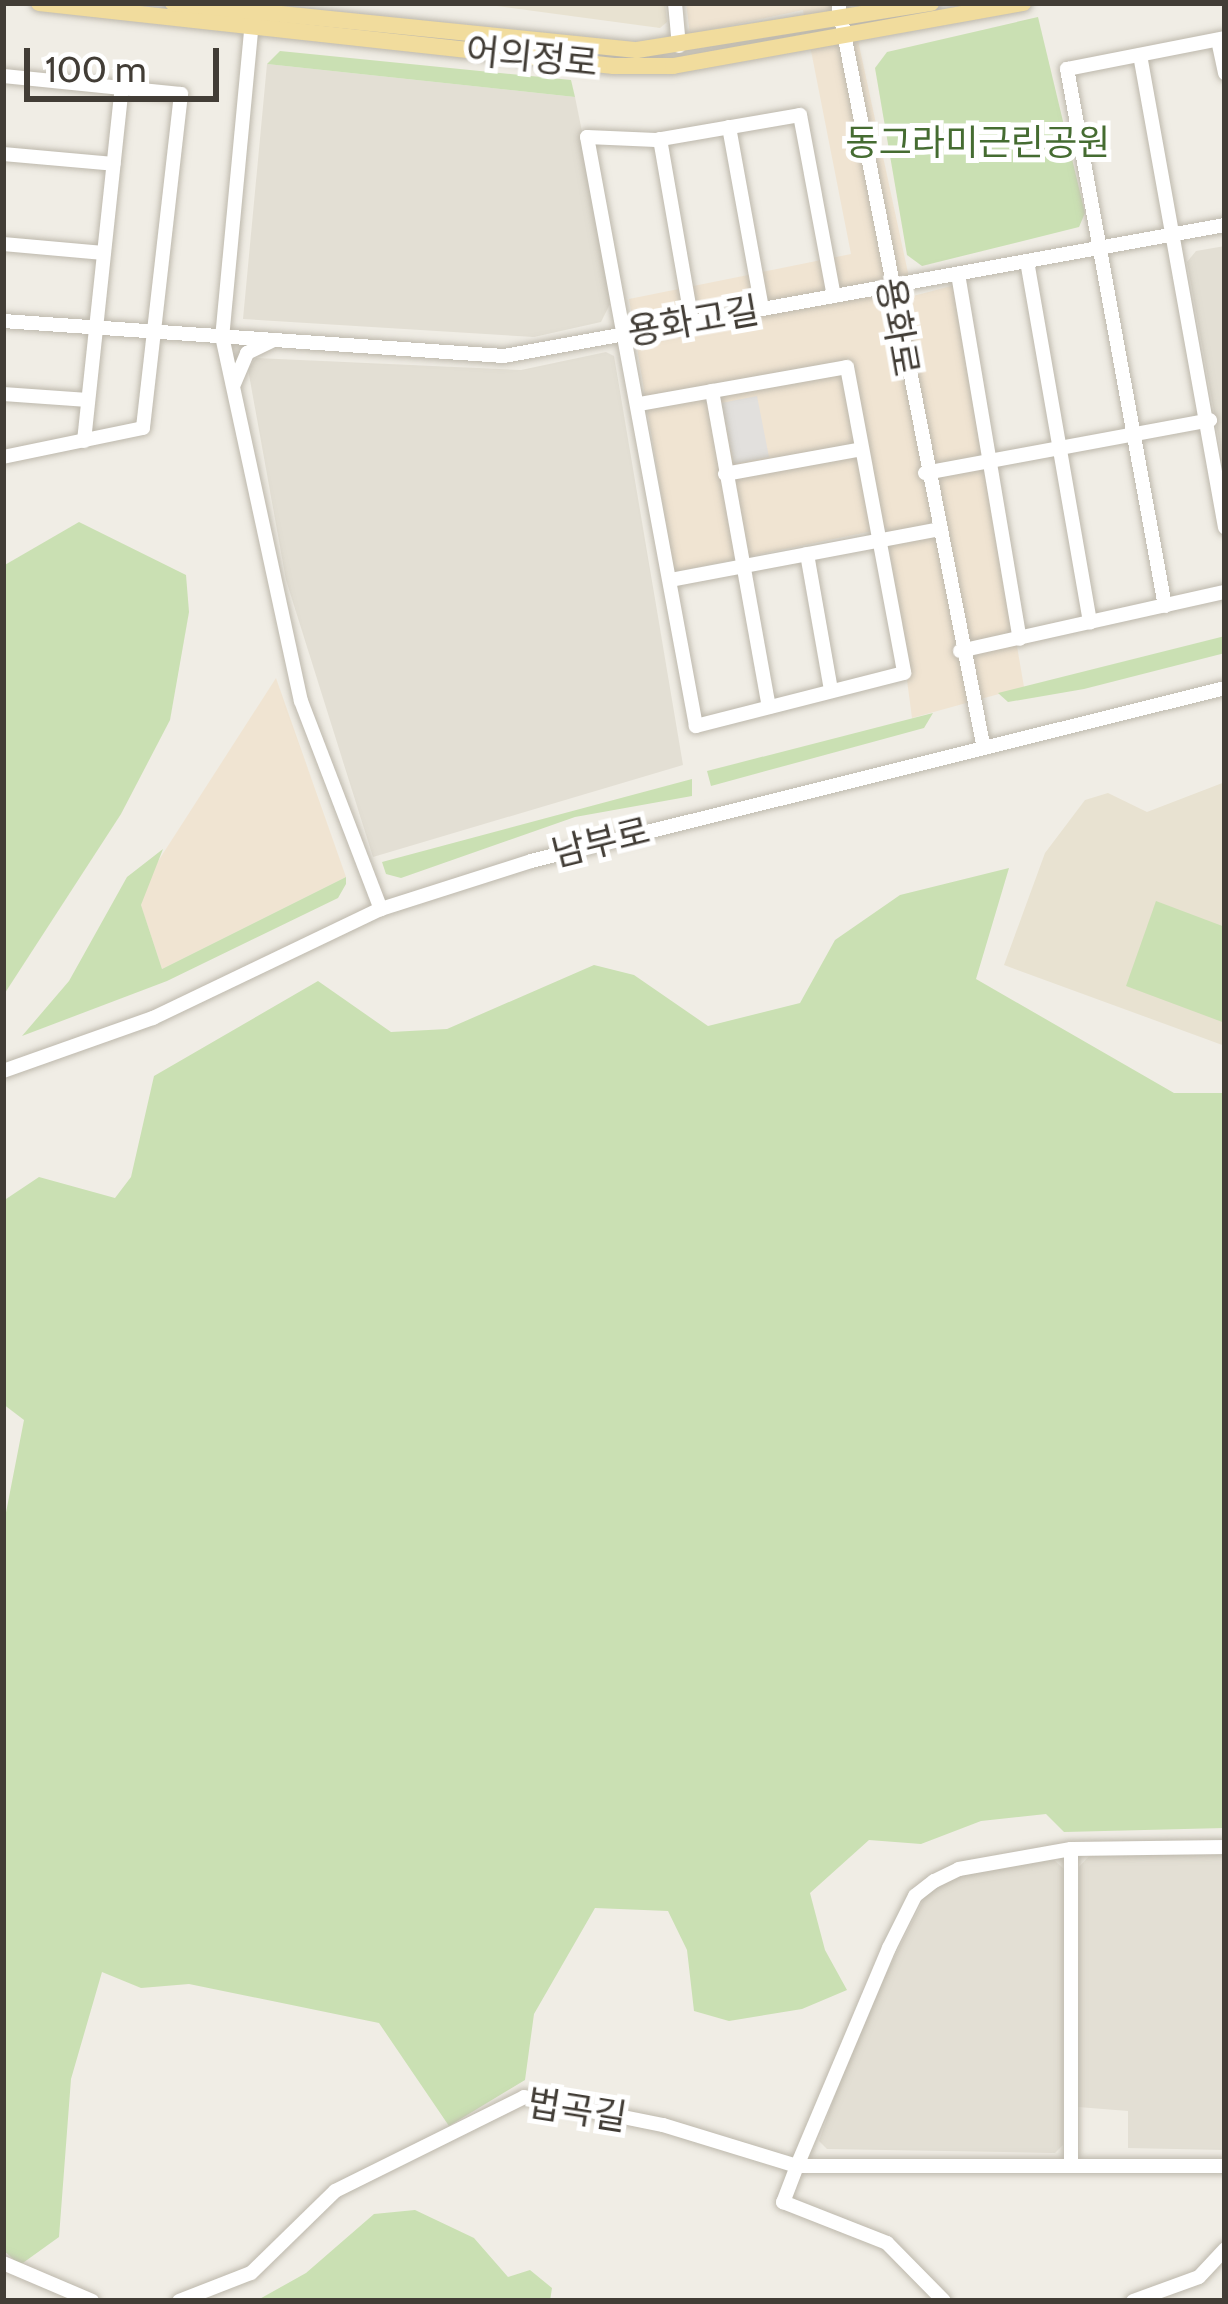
<!DOCTYPE html>
<meta charset="utf-8">
<style>
body{margin:0}
#map{position:relative;width:1228px;height:2304px;overflow:hidden;background:#f0ede5;font-family:Cabin,"Noto Sans KR",sans-serif}
div>[style]{position:absolute}
[style*='--x']{left:calc(var(--x)*1px);top:calc(var(--y)*1px);width:calc(var(--w)*1px);rotate:calc(var(--a)*1deg)}
.residential>*{inset:0;background:#e3dfd4}
.commercial>*{inset:0;background:#f0e4d2}
.education>*{inset:0;background:#e8e2d1}
.green>*{inset:0;background:#cae0b3}
.parking>*{inset:0;background:#e2e0dd}
.roads{filter:drop-shadow(0 0 3px #bdb8ac) drop-shadow(0 0 3px #bdb8ac)}
.minor>*{height:14px;margin:-7px;padding:0 7px;transform-origin:7px;border-radius:7px;background:#fff}
.major>*{height:16px;margin:-8px;padding:0 8px;transform-origin:8px;border-radius:8px;background:#f1dc9d}
span{translate:-50% -50%;white-space:nowrap;text-align:center;line-height:1.15;-webkit-text-stroke:10px #fff;paint-order:stroke}
.street-label{font-size:36px;color:#423d36}
.park-label{font-size:36px;color:#456c31}
.frame{position:absolute;inset:0;border:6px solid #423d36;pointer-events:none}
.scale{position:absolute;left:24px;top:48px;width:195px;height:54px;box-sizing:border-box;border:6px solid #423d36;border-top:0;padding-left:15px;font-size:36px;line-height:42px;white-space:nowrap;color:#423d36;-webkit-text-stroke:9px #fff;paint-order:stroke}
</style>
<div id="map">
<div class="residential">
<div style="clip-path:polygon(267px 64px,575px 97px,615px 294px,601px 322px,534px 337px,243px 319px)"></div>
<div style="clip-path:polygon(1225px 246px,1225px 473px,1187px 262px,1196px 251px)"></div>
<div style="clip-path:polygon(606px 352px,614px 356px,683px 765px,373px 857px,286px 580px,248px 369px,256px 358px,521px 370px)"></div>
<div style="clip-path:polygon(1090px 1855px,1225px 1855px,1225px 2150px,1128px 2148px,1128px 2111px,1078px 2107px,1079px 1867px)"></div>
<div style="clip-path:polygon(1054px 1860px,1064px 1869px,1063px 2145px,1055px 2153px,827px 2149px,819px 2141px,858px 2029px,928px 1891px,967px 1871px)"></div>
</div>
<div class="commercial">
<div style="clip-path:polygon(686px 3px,850px 3px,913px 296px,955px 285px,1024px 687px,912px 718px,887px 528px,674px 572px,629px 299px,851px 254px,803px 10px,690px 34px)"></div>
<div style="clip-path:polygon(276px 678px,346px 877px,162px 969px,141px 906px,146px 880px)"></div>
</div>
<div class="education">
<div style="clip-path:polygon(475px 3px,665px 3px,667px 22px,660px 28px)"></div>
<div style="clip-path:polygon(1225px 782px,1225px 1046px,1004px 965px,1045px 853px,1085px 800px,1108px 793px,1147px 812px)"></div>
</div>
<div class="green">
<div style="clip-path:polygon(1038px 17px,1085px 213px,1079px 227px,922px 266px,907px 255px,875px 68px,887px 52px)"></div>
<div style="clip-path:polygon(280px 51px,571px 80px,575px 97px,267px 64px)"></div>
<div style="clip-path:polygon(79px 522px,186px 575px,189px 612px,170px 720px,121px 814px,3px 996px,3px 566px)"></div>
<div style="clip-path:polygon(1225px 636px,1225px 653px,1084px 689px,1008px 702px,998px 693px)"></div>
<div style="clip-path:polygon(933px 713px,924px 728px,711px 786px,707px 771px)"></div>
<div style="clip-path:polygon(692px 779px,692px 796px,575px 817px,401px 878px,386px 874px,382px 862px)"></div>
<div style="clip-path:polygon(163px 849px,141px 905px,162px 969px,346px 877px,346px 884px,338px 898px,167px 981px,22px 1036px,69px 981px,127px 877px)"></div>
<div style="clip-path:polygon(1009px 868px,976px 979px,1174px 1093px,1225px 1093px,1225px 1828px,1064px 1832px,1046px 1814px,981px 1821px,921px 1844px,869px 1840px,810px 1893px,825px 1950px,847px 1990px,802px 2009px,729px 2021px,694px 2011px,687px 1950px,668px 1911px,595px 1908px,534px 2014px,525px 2080px,449px 2126px,379px 2023px,189px 1984px,141px 1988px,102px 1972px,71px 2079px,59px 2237px,20px 2265px,3px 2250px,3px 1528px,24px 1420px,3px 1404px,3px 1201px,39px 1177px,115px 1198px,131px 1177px,154px 1076px,318px 981px,391px 1032px,447px 1029px,594px 965px,634px 975px,708px 1026px,800px 1003px,835px 940px,900px 895px)"></div>
<div style="clip-path:polygon(1156px 901px,1225px 927px,1225px 1023px,1126px 986px)"></div>
<div style="clip-path:polygon(415px 2210px,474px 2238px,508px 2277px,530px 2270px,552px 2288px,550px 2301px,256px 2301px,306px 2273px,374px 2214px)"></div>
</div>
<div class="parking">
<div style="clip-path:polygon(757px 396px,769px 457px,734px 464px,721px 403px)"></div>
</div>
<div class="roads">
<div class="minor">
<div style="--x:675;--y:3;--w:43;--a:84.7"></div>
<div style="--x:838;--y:3;--w:755;--a:78.93"></div>
<div style="--x:252;--y:21;--w:316;--a:95.4"></div>
<div style="--x:222;--y:336;--w:373;--a:77.8"></div>
<div style="--x:301;--y:701;--w:223;--a:69"></div>
<div style="--x:1218;--y:40;--w:34;--a:78"></div>
<div style="--x:1140;--y:55;--w:480;--a:79.8"></div>
<div style="--x:3;--y:76;--w:179;--a:5.8"></div>
<div style="--x:181;--y:94;--w:336;--a:96.5"></div>
<div style="--x:143;--y:428;--w:143;--a:168.3"></div>
<div style="--x:729;--y:127;--w:185;--a:79.7"></div>
<div style="--x:660;--y:139;--w:186;--a:80.1"></div>
<div style="--x:3;--y:154;--w:111;--a:5.1"></div>
<div style="--x:3;--y:244;--w:101;--a:5.1"></div>
<div style="--x:1027;--y:261;--w:367;--a:80.1"></div>
<div style="--x:958;--y:274;--w:370;--a:80.4"></div>
<div style="--x:3;--y:321;--w:502;--a:4"></div>
<div style="--x:504;--y:356;--w:733;--a:-10.3"></div>
<div style="--x:234;--y:384;--w:34;--a:-67"></div>
<div style="--x:247;--y:353;--w:28;--a:-26"></div>
<div style="--x:712;--y:391;--w:321;--a:79.8"></div>
<div style="--x:3;--y:394;--w:85;--a:4"></div>
<div style="--x:640;--y:404;--w:210;--a:-10.1"></div>
<div style="--x:847;--y:367;--w:311;--a:79.4"></div>
<div style="--x:904;--y:673;--w:215;--a:165.7"></div>
<div style="--x:696;--y:726;--w:599;--a:-100.48"></div>
<div style="--x:587;--y:137;--w:69;--a:2.5"></div>
<div style="--x:656;--y:140;--w:146;--a:-9.8"></div>
<div style="--x:800;--y:115;--w:184;--a:79.4"></div>
<div style="--x:84;--y:441;--w:355;--a:-83.9"></div>
<div style="--x:925;--y:473;--w:290;--a:-10.5"></div>
<div style="--x:725;--y:474;--w:139;--a:-10.3"></div>
<div style="--x:807;--y:554;--w:138;--a:80"></div>
<div style="--x:670;--y:580;--w:270;--a:-10.7"></div>
<div style="--x:1165;--y:606;--w:546;--a:-100.34"></div>
<div style="--x:1067;--y:69;--w:161;--a:-11.1"></div>
<div style="--x:960;--y:651;--w:271;--a:-12.6"></div>
<div style="--x:3;--y:1071;--w:159;--a:-19.5"></div>
<div style="--x:153;--y:1018;--w:253;--a:-25.6"></div>
<div style="--x:381;--y:909;--w:157;--a:-17.7"></div>
<div style="--x:531;--y:861;--w:715;--a:-14"></div>
<div style="--x:1225;--y:1847;--w:154;--a:179.3"></div>
<div style="--x:1071;--y:1849;--w:114;--a:169.9"></div>
<div style="--x:959;--y:1869;--w:28;--a:154"></div>
<div style="--x:934;--y:1881;--w:24;--a:142"></div>
<div style="--x:915;--y:1896;--w:58;--a:116.6"></div>
<div style="--x:889;--y:1948;--w:237;--a:112.9"></div>
<div style="--x:797;--y:2166;--w:428;--a:0"></div>
<div style="--x:1071;--y:2166;--w:317;--a:-90"></div>
<div style="--x:3;--y:2263;--w:97;--a:23.1"></div>
<div style="--x:179;--y:2301;--w:77;--a:-21.3"></div>
<div style="--x:251;--y:2273;--w:117;--a:-44.3"></div>
<div style="--x:335;--y:2191;--w:211;--a:-26.4"></div>
<div style="--x:524;--y:2097;--w:142;--a:11.4"></div>
<div style="--x:663;--y:2125;--w:140;--a:17"></div>
<div style="--x:797;--y:2166;--w:39;--a:111"></div>
<div style="--x:783;--y:2202;--w:112;--a:21.5"></div>
<div style="--x:887;--y:2243;--w:81;--a:45.5"></div>
<div style="--x:1133;--y:2301;--w:70;--a:-20"></div>
<div style="--x:1199;--y:2277;--w:38;--a:-47"></div>
</div>
<div class="major">
<div style="--x:39;--y:3;--w:578;--a:6.25"></div>
<div style="--x:614;--y:66;--w:59;--a:0"></div>
<div style="--x:673;--y:66;--w:356;--a:-10.2"></div>
<div style="--x:173;--y:3;--w:466;--a:5.8"></div>
<div style="--x:637;--y:50;--w:298;--a:-9.1"></div>
</div>
</div>
<div class="street-label">
<span style="left:532px;top:57px;rotate:6deg">어의정로</span>
<span style="left:693px;top:321px;rotate:-10deg">용화고길</span>
<span style="left:898px;top:327px;rotate:80deg">용화로</span>
<span style="left:601px;top:842px;rotate:-14deg">남부로</span>
<span style="left:577px;top:2110px;rotate:9deg">법곡길</span>
</div>
<div class="park-label">
<span style="left:978px;top:143px">동그라미근린공원</span>
</div>
<div class="frame"></div>
<div class="scale">100 m</div>
</div>
